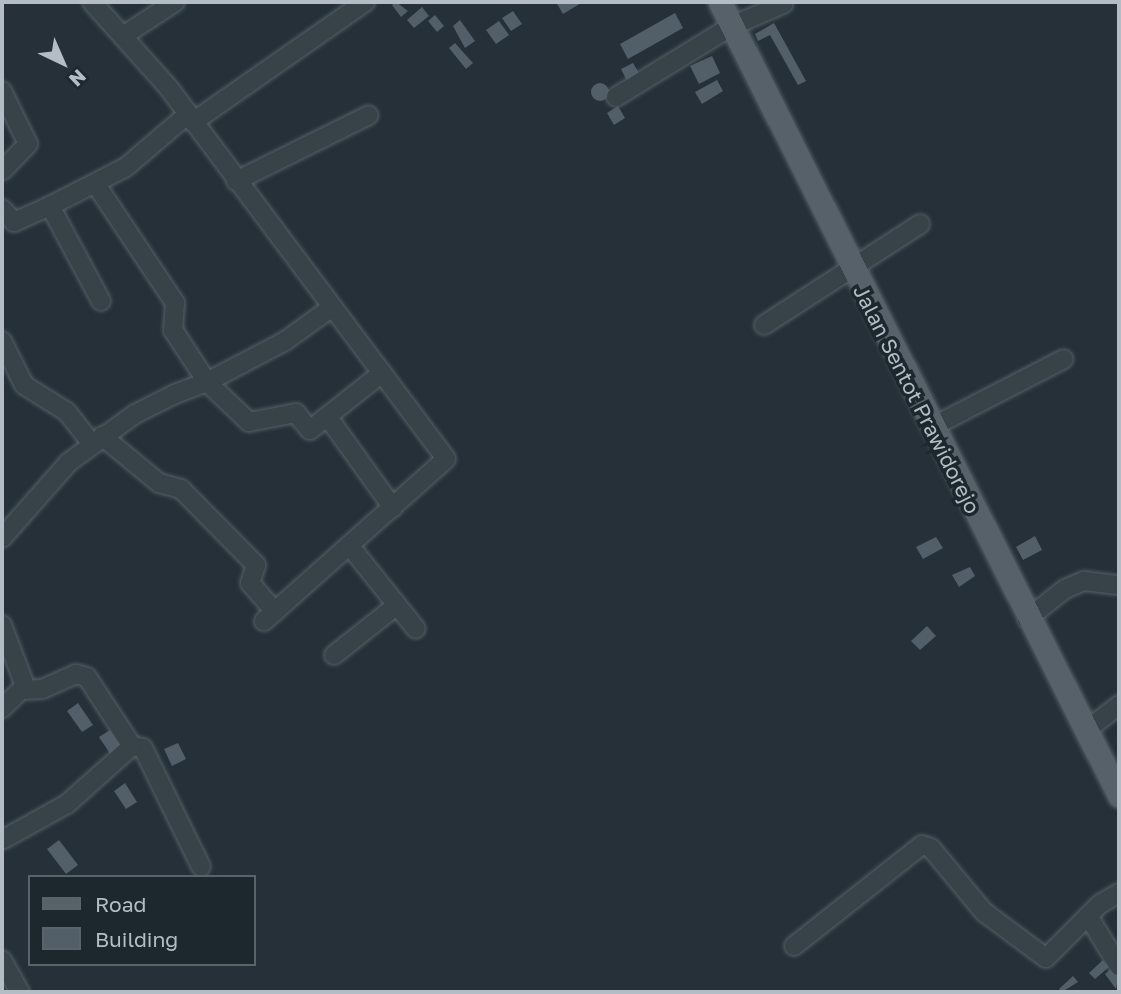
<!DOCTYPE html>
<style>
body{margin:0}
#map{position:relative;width:1121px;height:994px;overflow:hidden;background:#253039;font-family:"Golos Text",sans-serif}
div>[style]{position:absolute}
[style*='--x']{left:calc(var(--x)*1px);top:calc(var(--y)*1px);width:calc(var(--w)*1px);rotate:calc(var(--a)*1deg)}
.building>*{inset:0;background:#525f69}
.round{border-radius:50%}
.roads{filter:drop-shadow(0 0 2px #566067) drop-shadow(0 0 2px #566067)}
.minor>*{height:18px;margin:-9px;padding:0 9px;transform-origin:9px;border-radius:9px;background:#384249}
.major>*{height:23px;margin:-11.5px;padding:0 11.5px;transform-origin:11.5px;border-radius:11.5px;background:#566169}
span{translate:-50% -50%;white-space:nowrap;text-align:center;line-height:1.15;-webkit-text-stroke:7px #1d272e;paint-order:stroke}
.street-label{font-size:21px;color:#b4bdc5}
.frame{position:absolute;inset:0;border:4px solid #b4bdc5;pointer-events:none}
.legend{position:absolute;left:28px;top:875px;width:228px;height:91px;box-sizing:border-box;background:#1d272e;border:2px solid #59636a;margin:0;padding:9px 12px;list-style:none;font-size:21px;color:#b4bdc5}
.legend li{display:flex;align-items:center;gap:14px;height:35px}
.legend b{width:35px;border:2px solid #59636a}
.north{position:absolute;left:28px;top:28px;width:70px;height:70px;-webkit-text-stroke:5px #1d272e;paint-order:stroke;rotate:136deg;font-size:19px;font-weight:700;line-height:28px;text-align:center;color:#b4bdc5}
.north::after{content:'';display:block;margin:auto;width:24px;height:32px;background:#b4bdc5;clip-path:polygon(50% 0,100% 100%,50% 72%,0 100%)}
</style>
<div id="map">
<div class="building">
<div style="clip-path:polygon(396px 2px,408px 11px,401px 17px,392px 5px)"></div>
<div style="clip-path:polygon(556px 2px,583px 2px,563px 14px)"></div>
<div style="clip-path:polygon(422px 7px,429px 16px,414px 28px,407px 20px)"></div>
<div style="clip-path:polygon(513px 11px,522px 24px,511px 31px,502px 18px)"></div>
<div style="clip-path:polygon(675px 13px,683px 28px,628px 59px,620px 44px)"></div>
<div style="clip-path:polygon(435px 15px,444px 26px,437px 32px,428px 21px)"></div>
<div style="clip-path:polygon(460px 20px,475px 41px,465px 48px,453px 26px)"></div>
<div style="clip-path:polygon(499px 21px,509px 35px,496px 44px,486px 30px)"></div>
<div style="clip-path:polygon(774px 23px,806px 81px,798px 85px,770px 35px,758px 41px,755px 34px)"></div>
<div style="clip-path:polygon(455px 43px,473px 63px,466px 69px,449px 48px)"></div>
<div style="clip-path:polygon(712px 56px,720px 73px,699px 84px,690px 66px)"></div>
<div style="clip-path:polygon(633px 63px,642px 78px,629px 85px,621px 69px)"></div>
<div style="clip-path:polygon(717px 80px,723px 91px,702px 104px,695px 92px)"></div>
<div class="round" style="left:591px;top:83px;width:18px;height:18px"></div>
<div style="clip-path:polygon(618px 106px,625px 118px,614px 125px,607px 113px)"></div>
<div style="clip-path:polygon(1035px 536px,1042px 550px,1023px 560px,1016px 547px)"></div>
<div style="clip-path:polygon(936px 537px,943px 548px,923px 559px,916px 547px)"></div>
<div style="clip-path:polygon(970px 567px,975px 576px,959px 587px,952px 575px)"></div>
<div style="clip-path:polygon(927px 626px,936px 636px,920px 650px,911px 641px)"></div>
<div style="clip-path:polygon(78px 703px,93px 725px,82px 732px,67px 711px)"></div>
<div style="clip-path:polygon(110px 730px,124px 751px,113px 758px,99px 737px)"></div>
<div style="clip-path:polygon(178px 743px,186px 759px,172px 766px,164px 749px)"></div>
<div style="clip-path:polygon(125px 783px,137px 802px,126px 809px,114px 791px)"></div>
<div style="clip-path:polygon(59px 840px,78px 865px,66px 874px,47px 849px)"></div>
<div style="clip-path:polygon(1103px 960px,1109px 967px,1095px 979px,1089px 973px)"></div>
<div style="clip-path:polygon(1114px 967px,1119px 973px,1116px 989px,1105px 974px)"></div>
<div style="clip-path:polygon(1073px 976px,1078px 982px,1062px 992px,1059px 989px)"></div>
</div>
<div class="roads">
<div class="minor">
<div style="--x:92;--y:2;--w:114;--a:48.2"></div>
<div style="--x:168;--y:87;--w:464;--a:53.2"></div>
<div style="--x:446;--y:459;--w:244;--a:138.3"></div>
<div style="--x:123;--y:36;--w:62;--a:-33.2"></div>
<div style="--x:2;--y:91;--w:59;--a:63.9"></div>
<div style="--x:28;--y:144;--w:37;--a:134"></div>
<div style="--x:616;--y:97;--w:136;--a:-31.5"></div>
<div style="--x:732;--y:26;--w:56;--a:-23.3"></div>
<div style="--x:193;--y:122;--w:210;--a:-34.9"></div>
<div style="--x:236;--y:181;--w:148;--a:-26.4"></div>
<div style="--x:97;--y:186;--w:141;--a:56.3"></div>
<div style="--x:175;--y:303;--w:27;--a:94"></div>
<div style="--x:173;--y:330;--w:62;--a:56.8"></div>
<div style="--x:207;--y:382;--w:88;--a:-27.7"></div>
<div style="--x:285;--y:341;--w:57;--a:-35.7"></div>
<div style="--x:2;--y:209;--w:18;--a:47"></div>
<div style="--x:14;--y:222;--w:39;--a:-24"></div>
<div style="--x:101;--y:301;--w:108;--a:-118.2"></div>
<div style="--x:50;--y:206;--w:85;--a:-27.2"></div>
<div style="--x:126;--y:167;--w:82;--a:-40.5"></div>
<div style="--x:764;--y:325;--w:186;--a:-32.9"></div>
<div style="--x:2;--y:341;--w:49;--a:63.4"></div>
<div style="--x:24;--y:385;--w:51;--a:32.1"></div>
<div style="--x:67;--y:412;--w:41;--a:52"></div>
<div style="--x:327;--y:416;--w:113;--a:54.3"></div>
<div style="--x:932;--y:427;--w:148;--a:-27.3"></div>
<div style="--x:102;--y:436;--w:74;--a:39.5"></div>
<div style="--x:159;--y:483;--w:23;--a:15"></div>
<div style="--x:181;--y:489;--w:107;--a:45.4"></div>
<div style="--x:256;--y:565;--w:19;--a:108"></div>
<div style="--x:250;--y:583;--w:38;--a:49"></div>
<div style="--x:2;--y:538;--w:101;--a:-48.6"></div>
<div style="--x:69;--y:462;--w:82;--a:-36"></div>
<div style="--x:135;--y:414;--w:45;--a:-26.6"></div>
<div style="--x:175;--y:394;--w:34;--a:-21"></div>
<div style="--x:207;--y:382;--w:58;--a:43.6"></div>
<div style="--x:249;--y:422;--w:48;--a:-10.8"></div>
<div style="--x:296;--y:413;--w:22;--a:51"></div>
<div style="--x:310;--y:430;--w:92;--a:-38.4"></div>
<div style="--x:349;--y:545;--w:107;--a:51.4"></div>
<div style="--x:1027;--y:619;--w:48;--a:-38.3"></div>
<div style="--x:1065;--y:589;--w:21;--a:-23"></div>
<div style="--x:1084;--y:581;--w:35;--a:7"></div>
<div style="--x:2;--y:625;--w:65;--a:69.3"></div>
<div style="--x:25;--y:686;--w:32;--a:136"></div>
<div style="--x:334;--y:655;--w:80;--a:-38.4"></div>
<div style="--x:1087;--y:730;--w:41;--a:-38"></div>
<div style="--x:132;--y:746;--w:11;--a:10"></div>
<div style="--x:143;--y:748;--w:132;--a:64"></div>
<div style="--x:2;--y:840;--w:74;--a:-29"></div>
<div style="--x:67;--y:804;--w:87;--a:-41.7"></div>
<div style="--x:132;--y:746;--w:82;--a:-123.1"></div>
<div style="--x:87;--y:677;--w:11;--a:-165"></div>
<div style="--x:76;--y:674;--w:37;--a:156"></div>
<div style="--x:42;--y:689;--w:18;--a:177"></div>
<div style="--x:1088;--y:916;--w:59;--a:58.2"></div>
<div style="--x:794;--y:946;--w:163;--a:-38.3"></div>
<div style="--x:922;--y:845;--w:9;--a:18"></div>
<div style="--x:931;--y:848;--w:83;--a:50.4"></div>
<div style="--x:984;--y:912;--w:77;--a:36.6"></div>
<div style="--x:1046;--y:958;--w:76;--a:-45"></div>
<div style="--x:1100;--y:904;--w:22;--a:-30"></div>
<div style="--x:2;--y:960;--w:37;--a:61"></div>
</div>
<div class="major">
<div style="--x:720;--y:2;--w:888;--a:63.29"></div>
</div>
</div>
<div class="street-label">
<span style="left:917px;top:399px;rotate:63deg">Jalan Sentot Prawidorejo</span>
</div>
<div class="frame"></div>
<ul class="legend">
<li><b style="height:9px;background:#566169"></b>Road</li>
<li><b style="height:19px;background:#525f69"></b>Building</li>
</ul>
<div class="north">N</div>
</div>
